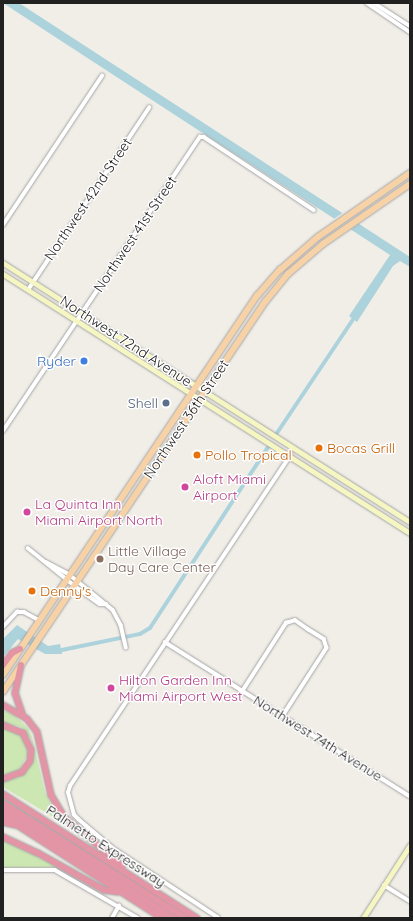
<!DOCTYPE html>
<style>
body{margin:0}
#map{position:relative;width:413px;height:921px;overflow:hidden;background:#f1eee8;font-family:Quicksand,sans-serif}
div>[style]{position:absolute}
[style*='--x']{left:calc(var(--x)*1px);top:calc(var(--y)*1px);width:calc(var(--w)*1px);rotate:calc(var(--a)*1deg)}
.grass>*{inset:0;background:#cde7b2}
.water>*{inset:0;background:#acd2db}
.pier>*{inset:0;background:#f1eee8}
.canal>*{height:4px;margin:-2px;padding:0 2px;transform-origin:2px;border-radius:2px;background:#acd2db}
.roads{filter:drop-shadow(0 0 1px #a5a5a5) drop-shadow(0 0 1px #a5a5a5)}
.street>*{height:3.5px;margin:-1.75px;padding:0 1.75px;transform-origin:1.75px;border-radius:1.75px;background:#fff}
.secondary>*{height:5px;margin:-2.5px;padding:0 2.5px;transform-origin:2.5px;border-radius:2.5px;background:#f5f6c1}
.primary>*{height:5.5px;margin:-2.75px;padding:0 2.75px;transform-origin:2.75px;border-radius:2.75px;background:#f7d2a7}
.highway>*{height:6px;margin:-3px;padding:0 3px;transform-origin:3px;border-radius:3px;background:#e395a6}
.dots>*{width:11px;height:11px;translate:-50% -50%;box-sizing:border-box;border:2px solid #fff;border-radius:50%}
span{translate:-50% -50%;white-space:nowrap;text-align:center;line-height:1.15;-webkit-text-stroke:3px #fff;paint-order:stroke}
.street-label{font-size:14px;color:#212121}
.shop-label{font-size:14px;color:#366cbe}
.right{translate:-100% -50%;text-align:right}
.service-label{font-size:14px;color:#4e5e75}
.food-label{font-size:14px;color:#c56008}
.left{translate:0 -50%;text-align:left}
.hotel-label{font-size:14px;color:#b23c85}
.education-label{font-size:14px;color:#785e54}
.frame{position:absolute;inset:0;border:4px solid #212121;pointer-events:none}
</style>
<div id="map">
<div class="grass">
<div style="clip-path:polygon(3px 710px,14px 715px,28px 728px,32px 737px,45px 792px,60px 821px,3px 787px,3px 781px,17px 778px,28px 769px,34px 749px,31px 739px,21px 727px,3px 722px)"></div>
<div style="clip-path:polygon(3px 728px,17px 732px,23px 737px,27px 744px,28px 754px,19px 770px,3px 775px)"></div>
<div style="clip-path:polygon(3px 839px,58px 867px,3px 868px)"></div>
</div>
<div class="water">
<div style="clip-path:polygon(3px 3px,19px 3px,410px 257px,410px 267px,400px 261px,393px 266px,357px 322px,349px 316px,390px 255px)"></div>
<div style="clip-path:polygon(17px 625px,48px 646px,60px 644px,62px 654px,45px 654px,18px 639px,3px 657px,3px 639px)"></div>
</div>
<div class="pier">
<div style="clip-path:polygon(344px 212px,361px 222px,349px 231px,332px 220px)"></div>
</div>
<div class="canal">
<div style="--x:277;--y:433;--w:142;--a:-56.2"></div>
<div style="--x:57;--y:651;--w:85;--a:-11.6"></div>
<div style="--x:140;--y:634;--w:12;--a:-31"></div>
<div style="--x:150;--y:628;--w:216;--a:-56.9"></div>
</div>
<div class="roads">
<div class="street">
<div style="--x:367;--y:3;--w:52;--a:34"></div>
<div style="--x:374;--y:3;--w:43;--a:32.6"></div>
<div style="--x:3;--y:225;--w:179;--a:-56.4"></div>
<div style="--x:28;--y:290;--w:219;--a:-56.4"></div>
<div style="--x:3;--y:431;--w:354;--a:-56.2"></div>
<div style="--x:200;--y:137;--w:4;--a:0"></div>
<div style="--x:204;--y:137;--w:132;--a:33.6"></div>
<div style="--x:28;--y:548;--w:67;--a:38.9"></div>
<div style="--x:80;--y:590;--w:24;--a:35"></div>
<div style="--x:100;--y:604;--w:6;--a:0"></div>
<div style="--x:46;--y:562;--w:27;--a:28"></div>
<div style="--x:70;--y:575;--w:55;--a:39.1"></div>
<div style="--x:113;--y:610;--w:17;--a:62"></div>
<div style="--x:121;--y:625;--w:23;--a:77"></div>
<div style="--x:3;--y:627;--w:21;--a:-47"></div>
<div style="--x:17;--y:612;--w:7;--a:0"></div>
<div style="--x:24;--y:612;--w:17;--a:28"></div>
<div style="--x:165;--y:642;--w:289;--a:32.2"></div>
<div style="--x:243;--y:690;--w:80;--a:-57.3"></div>
<div style="--x:286;--y:623;--w:9;--a:-18"></div>
<div style="--x:295;--y:620;--w:16;--a:35"></div>
<div style="--x:308;--y:629;--w:19;--a:32"></div>
<div style="--x:324;--y:639;--w:9;--a:72"></div>
<div style="--x:327;--y:648;--w:81;--a:122.9"></div>
<div style="--x:3;--y:870;--w:52;--a:0"></div>
<div style="--x:55;--y:870;--w:96;--a:30"></div>
<div style="--x:384;--y:885;--w:31;--a:32"></div>
<div style="--x:112;--y:918;--w:14;--a:-60"></div>
<div style="--x:218;--y:918;--w:127;--a:-146.6"></div>
<div style="--x:112;--y:848;--w:43;--a:-139.7"></div>
<div style="--x:79;--y:820;--w:7;--a:-135"></div>
<div style="--x:74;--y:815;--w:23;--a:-105"></div>
<div style="--x:68;--y:793;--w:7;--a:-74"></div>
<div style="--x:70;--y:786;--w:397;--a:-56.3"></div>
</div>
<div class="secondary">
<div style="--x:3;--y:263;--w:482;--a:32.5"></div>
<div style="--x:3;--y:274;--w:482;--a:32.5"></div>
<div style="--x:363;--y:918;--w:87;--a:-57.2"></div>
</div>
<div class="primary">
<div style="--x:3;--y:675;--w:456;--a:-56.2"></div>
<div style="--x:257;--y:296;--w:35;--a:-49"></div>
<div style="--x:280;--y:270;--w:50;--a:-41"></div>
<div style="--x:318;--y:237;--w:112;--a:-34.8"></div>
<div style="--x:3;--y:692;--w:471;--a:-56.1"></div>
<div style="--x:266;--y:301;--w:35;--a:-51"></div>
<div style="--x:288;--y:274;--w:46;--a:-40.6"></div>
<div style="--x:323;--y:244;--w:106;--a:-34.6"></div>
</div>
<div class="highway">
<div style="--x:3;--y:665;--w:15;--a:-53"></div>
<div style="--x:12;--y:653;--w:9;--a:-27"></div>
<div style="--x:21;--y:665;--w:29;--a:102"></div>
<div style="--x:15;--y:693;--w:24;--a:71"></div>
<div style="--x:3;--y:705;--w:28;--a:30"></div>
<div style="--x:27;--y:719;--w:16;--a:52"></div>
<div style="--x:37;--y:732;--w:65;--a:77.5"></div>
<div style="--x:51;--y:795;--w:26;--a:59"></div>
<div style="--x:64;--y:817;--w:76;--a:40.2"></div>
<div style="--x:3;--y:725;--w:22;--a:22"></div>
<div style="--x:23;--y:733;--w:19;--a:65"></div>
<div style="--x:31;--y:750;--w:11;--a:95"></div>
<div style="--x:30;--y:761;--w:14;--a:126"></div>
<div style="--x:22;--y:772;--w:20;--a:160"></div>
<div style="--x:3;--y:794;--w:230;--a:32.6"></div>
<div style="--x:3;--y:803;--w:215;--a:32.3"></div>
<div style="--x:3;--y:809;--w:202;--a:32.7"></div>
<div style="--x:3;--y:816;--w:189;--a:32.7"></div>
<div style="--x:3;--y:822;--w:12;--a:14"></div>
<div style="--x:3;--y:837;--w:38;--a:25"></div>
<div style="--x:38;--y:853;--w:76;--a:29.3"></div>
<div style="--x:104;--y:890;--w:14;--a:8"></div>
</div>
</div>
<div class="dots">
<div style="left:84px;top:361px;background:#3f7fe0"></div>
<div style="left:166px;top:403px;background:#5c6f8a"></div>
<div style="left:319px;top:448px;background:#e8710a"></div>
<div style="left:197px;top:455px;background:#e8710a"></div>
<div style="left:185px;top:487px;background:#d1479c"></div>
<div style="left:27px;top:512px;background:#d1479c"></div>
<div style="left:100px;top:559px;background:#8d6e63"></div>
<div style="left:32px;top:591px;background:#e8710a"></div>
<div style="left:111px;top:688px;background:#d1479c"></div>
</div>
<div class="street-label">
<span style="left:88px;top:199px;rotate:-56deg">Northwest 42nd Street</span>
<span style="left:135px;top:234px;rotate:-56deg">Northwest 41st Street</span>
<span style="left:126px;top:341px;rotate:33deg">Northwest 72nd Avenue</span>
<span style="left:186px;top:419px;rotate:-56deg">Northwest 36th Street</span>
<span style="left:318px;top:738px;rotate:32deg">Northwest 74th Avenue</span>
<span style="left:106px;top:846px;rotate:33deg">Palmetto Expressway</span>
</div>
<div class="shop-label">
<span class="right" style="left:76px;top:361px">Ryder</span>
</div>
<div class="service-label">
<span class="right" style="left:158px;top:403px">Shell</span>
</div>
<div class="food-label">
<span class="left" style="left:327px;top:448px">Bocas Grill</span>
<span class="left" style="left:205px;top:455px">Pollo Tropical</span>
<span class="left" style="left:40px;top:591px">Denny's</span>
</div>
<div class="hotel-label">
<span class="left" style="left:193px;top:487px">Aloft Miami<br>Airport</span>
<span class="left" style="left:35px;top:512px">La Quinta Inn<br>Miami Airport North</span>
<span class="left" style="left:119px;top:688px">Hilton Garden Inn<br>Miami Airport West</span>
</div>
<div class="education-label">
<span class="left" style="left:108px;top:559px">Little Village<br>Day Care Center</span>
</div>
<div class="frame"></div>
</div>
